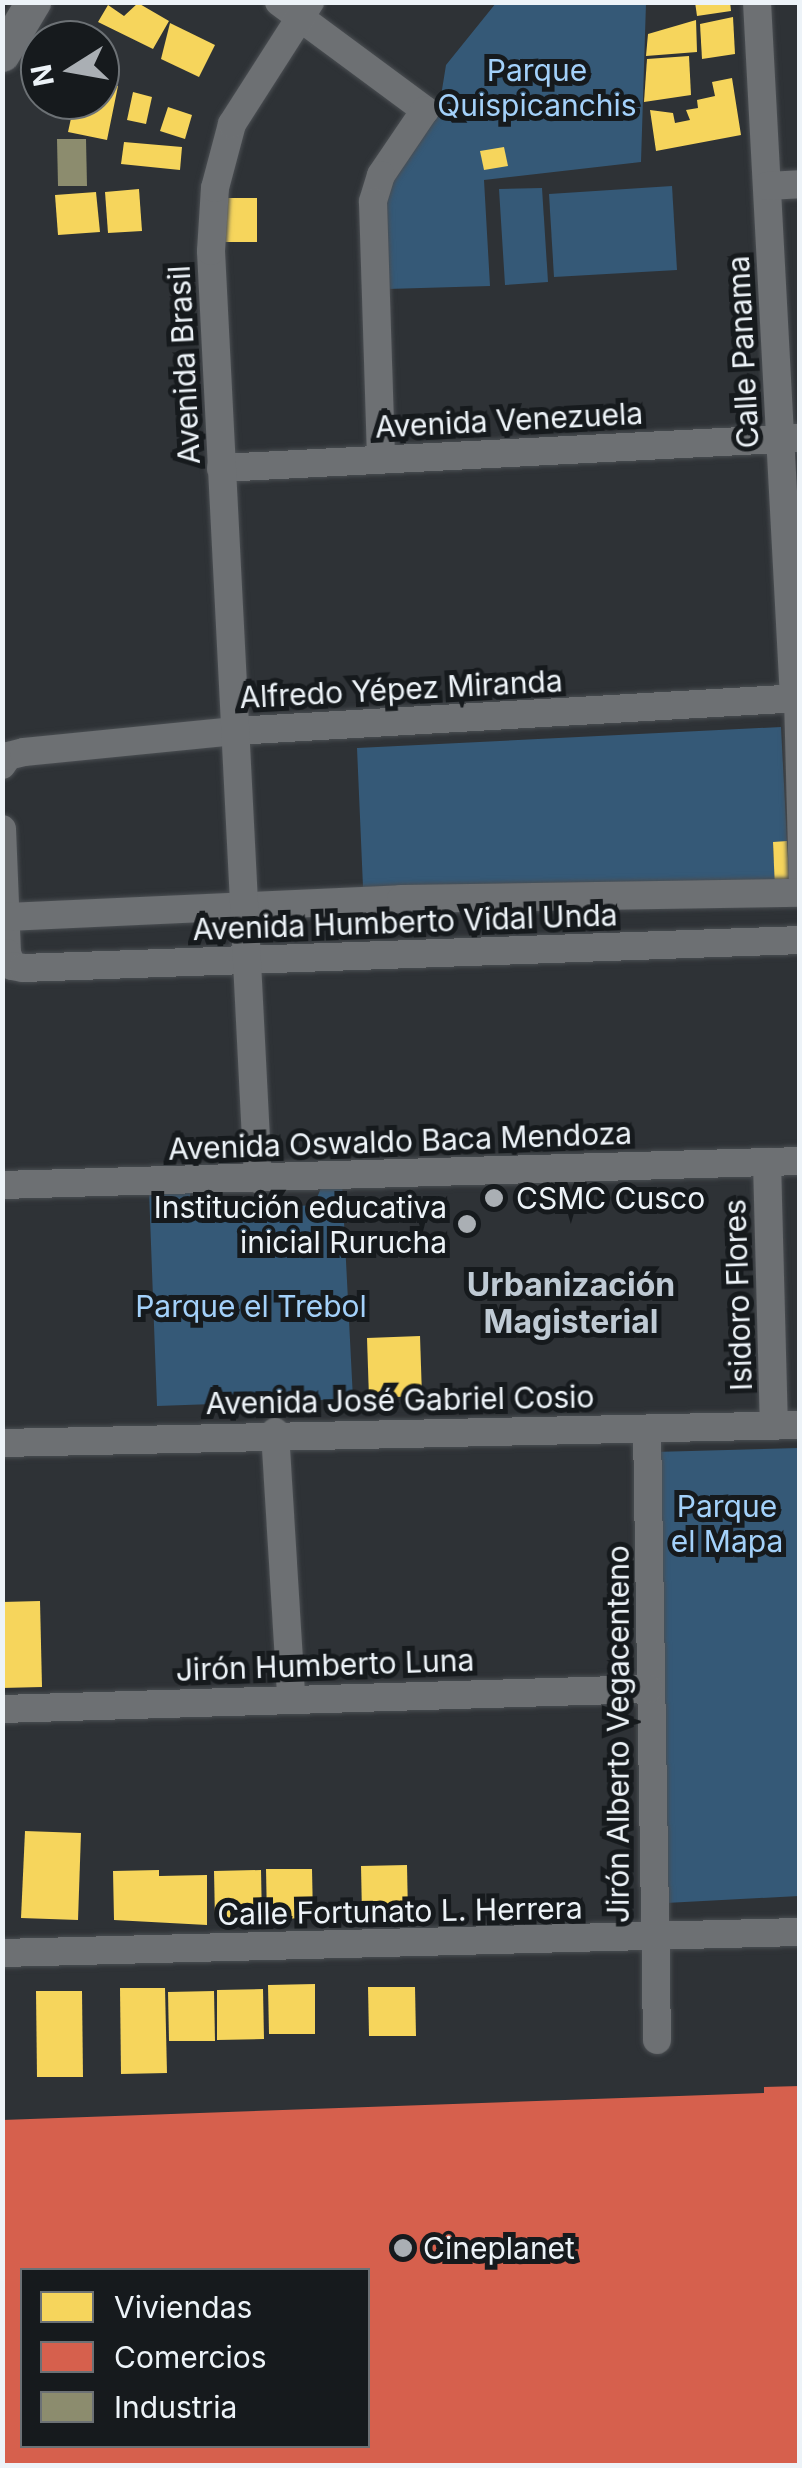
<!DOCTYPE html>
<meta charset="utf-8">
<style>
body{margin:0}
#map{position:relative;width:802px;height:2468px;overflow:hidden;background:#2e3236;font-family:Inter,sans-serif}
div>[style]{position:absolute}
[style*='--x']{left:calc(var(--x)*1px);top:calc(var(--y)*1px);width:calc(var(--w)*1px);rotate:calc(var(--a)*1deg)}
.green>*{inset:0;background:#355977}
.homes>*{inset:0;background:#f6d55c}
.shops>*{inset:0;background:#d6604d}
.industry>*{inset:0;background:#8c8c6e}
.roads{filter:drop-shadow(0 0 2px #4a4e52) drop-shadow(0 0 2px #4a4e52)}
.pedestrian>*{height:20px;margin:-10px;padding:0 10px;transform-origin:10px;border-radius:10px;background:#6d7073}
.minor>*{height:28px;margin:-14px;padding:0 14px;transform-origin:14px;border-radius:14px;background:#6d7073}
.tertiary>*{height:35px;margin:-17.5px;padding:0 17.5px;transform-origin:17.5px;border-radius:17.5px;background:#6d7073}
.dots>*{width:28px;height:28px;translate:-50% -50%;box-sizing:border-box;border:5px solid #161a1d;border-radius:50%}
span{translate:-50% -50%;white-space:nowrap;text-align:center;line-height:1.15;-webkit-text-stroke:10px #161a1d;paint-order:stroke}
.park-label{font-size:30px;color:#a3d1fa}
.street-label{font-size:30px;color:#edf3f8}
.poi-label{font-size:30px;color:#edf3f8}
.left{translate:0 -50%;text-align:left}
.right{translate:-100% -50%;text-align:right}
.neighbourhood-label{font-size:32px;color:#bfcad4;font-weight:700}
.frame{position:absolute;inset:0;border:5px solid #edf3f8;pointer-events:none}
.legend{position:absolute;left:20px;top:2268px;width:350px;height:180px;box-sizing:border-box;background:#161a1d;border:2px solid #6c7175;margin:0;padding:12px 18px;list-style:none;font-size:30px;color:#edf3f8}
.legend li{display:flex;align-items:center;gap:20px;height:50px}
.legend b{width:50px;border:2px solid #6c7175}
.north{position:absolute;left:20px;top:20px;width:100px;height:100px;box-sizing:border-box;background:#161a1d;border:2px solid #6c7175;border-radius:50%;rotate:259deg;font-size:28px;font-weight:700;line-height:40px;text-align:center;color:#edf3f8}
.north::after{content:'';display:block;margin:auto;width:35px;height:45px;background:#aaafb4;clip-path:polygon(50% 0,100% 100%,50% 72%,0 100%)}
</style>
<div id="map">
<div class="green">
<div style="clip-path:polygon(496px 3px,646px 3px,641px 162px,484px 180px,490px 286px,387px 289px,384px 202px,399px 163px,440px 102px,446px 65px)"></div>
<div style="clip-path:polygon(672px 186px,677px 270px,554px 277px,549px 194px)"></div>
<div style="clip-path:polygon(542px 188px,548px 282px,505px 285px,499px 189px)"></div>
<div style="clip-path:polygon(781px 727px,787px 841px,773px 843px,775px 883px,363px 887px,357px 748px)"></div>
<div style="clip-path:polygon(342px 1182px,353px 1399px,157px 1406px,149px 1190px,191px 1190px,187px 1213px,314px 1205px,323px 1183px)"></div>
<div style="clip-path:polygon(799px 1448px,799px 1896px,666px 1903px,654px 1452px)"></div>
</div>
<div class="homes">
<div style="clip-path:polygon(695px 2px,730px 2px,731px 11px,697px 16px)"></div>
<div style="clip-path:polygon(138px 3px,169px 21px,153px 49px,98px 22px,108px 5px,124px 16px)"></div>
<div style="clip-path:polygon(733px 17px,735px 54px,702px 59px,700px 24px)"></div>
<div style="clip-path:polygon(696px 20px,697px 52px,646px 56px,648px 34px)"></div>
<div style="clip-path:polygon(170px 23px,215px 45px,199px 77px,161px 59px)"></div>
<div style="clip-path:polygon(689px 56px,691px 95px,644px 102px,647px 59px)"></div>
<div style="clip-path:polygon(732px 78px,741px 135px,656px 151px,650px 110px,673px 113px,675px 123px,690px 120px,686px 110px,698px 108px,697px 100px,715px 96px,712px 82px)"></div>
<div style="clip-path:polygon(100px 82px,118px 86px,107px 140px,68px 132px,75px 100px,100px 100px)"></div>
<div style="clip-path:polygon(133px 92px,152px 97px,146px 124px,127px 120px)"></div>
<div style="clip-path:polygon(168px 107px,192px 115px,185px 139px,160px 131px)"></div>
<div style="clip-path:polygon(124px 142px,182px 147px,180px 170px,121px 164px)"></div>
<div style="clip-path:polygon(504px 147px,508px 166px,484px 170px,480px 151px)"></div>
<div style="clip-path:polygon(139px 189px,142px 231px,108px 233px,105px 192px)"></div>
<div style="clip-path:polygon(96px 192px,100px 232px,58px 235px,55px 195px)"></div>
<div style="clip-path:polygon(221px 198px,257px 198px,257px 242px,221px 242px)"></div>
<div style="clip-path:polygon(787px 841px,790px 891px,775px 890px,773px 842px)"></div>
<div style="clip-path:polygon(420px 1336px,422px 1396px,369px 1398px,367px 1338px)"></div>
<div style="clip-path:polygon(40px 1601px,42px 1687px,2px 1688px,2px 1602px)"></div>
<div style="clip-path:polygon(25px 1831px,81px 1833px,78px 1920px,21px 1918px)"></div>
<div style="clip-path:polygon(407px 1865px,408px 1915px,362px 1915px,361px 1866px)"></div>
<div style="clip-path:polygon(266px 1869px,312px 1869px,313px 1918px,267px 1919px)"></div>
<div style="clip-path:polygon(159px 1870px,159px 1876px,207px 1875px,207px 1925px,114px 1920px,113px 1871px)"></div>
<div style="clip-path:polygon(261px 1870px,262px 1920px,215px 1920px,214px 1871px)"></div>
<div style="clip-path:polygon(315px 1984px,315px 2034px,269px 2034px,268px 1985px)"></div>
<div style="clip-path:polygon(368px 1987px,415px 1987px,416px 2036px,369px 2036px)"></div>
<div style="clip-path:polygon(120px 1988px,165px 1988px,167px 2073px,121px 2074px)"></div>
<div style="clip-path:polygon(263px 1989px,264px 2039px,217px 2040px,217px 1990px)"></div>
<div style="clip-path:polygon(36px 1991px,82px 1991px,83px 2077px,37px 2077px)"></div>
<div style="clip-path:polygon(214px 1991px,215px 2041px,169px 2041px,168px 1992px)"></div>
</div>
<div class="shops">
<div style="clip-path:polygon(evenodd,800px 2086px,800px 2466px,2px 2466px,2px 2120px,764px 2093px,764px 2087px,800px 2086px,22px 2270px,368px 2270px,368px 2446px,22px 2446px,22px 2270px)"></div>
</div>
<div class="industry">
<div style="clip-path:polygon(57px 139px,86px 139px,87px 186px,58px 186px)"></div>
</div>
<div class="roads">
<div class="pedestrian">
<div style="--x:794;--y:698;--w:195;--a:88.5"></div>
</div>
<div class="minor">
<div style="--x:279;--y:2;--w:182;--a:36.5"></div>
<div style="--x:425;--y:110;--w:78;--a:124.1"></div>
<div style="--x:381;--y:175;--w:28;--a:107"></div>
<div style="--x:373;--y:202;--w:257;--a:88.2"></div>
<div style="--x:757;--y:2;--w:697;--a:86.96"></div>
<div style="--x:767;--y:186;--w:33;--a:-3"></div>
<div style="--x:221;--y:468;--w:579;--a:-2.97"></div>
<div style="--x:2;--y:765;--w:11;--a:-56"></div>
<div style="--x:8;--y:756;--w:16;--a:-14"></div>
<div style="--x:24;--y:752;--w:212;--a:-5.7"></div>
<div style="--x:235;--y:731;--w:566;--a:-3.34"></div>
<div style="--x:2;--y:829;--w:124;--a:87.7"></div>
<div style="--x:7;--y:953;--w:14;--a:69"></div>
<div style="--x:12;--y:966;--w:11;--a:10"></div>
<div style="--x:23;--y:968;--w:778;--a:-2.06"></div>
<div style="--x:7;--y:917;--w:394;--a:-2.6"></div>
<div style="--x:401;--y:899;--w:399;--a:-0.9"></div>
<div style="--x:767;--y:1162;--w:264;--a:88.5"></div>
<div style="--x:258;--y:1179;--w:929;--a:-92.9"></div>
<div style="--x:211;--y:251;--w:63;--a:-86.4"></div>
<div style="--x:215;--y:188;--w:66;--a:-75.1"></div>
<div style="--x:232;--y:124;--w:145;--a:-57.4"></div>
<div style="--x:2;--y:1185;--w:798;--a:-1.72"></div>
<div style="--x:647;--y:1429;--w:611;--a:89.06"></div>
<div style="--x:275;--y:1432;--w:264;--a:86.5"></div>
<div style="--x:2;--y:1443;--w:798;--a:-1.29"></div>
<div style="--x:2;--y:1709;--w:647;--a:-1.77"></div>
<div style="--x:2;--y:1953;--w:798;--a:-1.51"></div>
</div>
<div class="tertiary">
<div style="--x:2;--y:54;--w:61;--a:-59.2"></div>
</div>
</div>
<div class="dots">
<div style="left:494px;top:1198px;background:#aaafb4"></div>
<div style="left:467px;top:1224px;background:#aaafb4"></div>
<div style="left:403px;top:2248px;background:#aaafb4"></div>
</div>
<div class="park-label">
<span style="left:537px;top:87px">Parque<br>Quispicanchis</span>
<span style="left:251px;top:1306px">Parque el Trebol</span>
<span style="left:727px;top:1523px">Parque<br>el Mapa</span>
</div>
<div class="street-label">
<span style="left:743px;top:352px;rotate:-93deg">Calle Panama</span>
<span style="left:184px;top:365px;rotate:-93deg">Avenida Brasil</span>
<span style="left:509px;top:420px;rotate:-3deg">Avenida Venezuela</span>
<span style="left:401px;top:689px;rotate:-3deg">Alfredo Yépez Miranda</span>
<span style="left:405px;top:922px;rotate:-2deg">Avenida Humberto Vidal Unda</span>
<span style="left:400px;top:1141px;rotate:-2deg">Avenida Oswaldo Baca Mendoza</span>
<span style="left:738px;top:1295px;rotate:-92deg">Isidoro Flores</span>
<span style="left:400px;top:1400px;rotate:-1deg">Avenida José Gabriel Cosio</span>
<span style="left:325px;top:1665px;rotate:-2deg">Jirón Humberto Luna</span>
<span style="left:618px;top:1734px;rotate:-90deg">Jirón Alberto Vegacenteno</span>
<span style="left:400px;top:1911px;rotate:-1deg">Calle Fortunato L. Herrera</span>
</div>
<div class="poi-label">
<span class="left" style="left:516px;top:1198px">CSMC Cusco</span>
<span class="right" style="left:447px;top:1224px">Institución educativa<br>inicial Rurucha</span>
<span class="left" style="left:423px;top:2248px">Cineplanet</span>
</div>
<div class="neighbourhood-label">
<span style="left:571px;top:1304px">Urbanización<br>Magisterial</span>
</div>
<div class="frame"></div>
<ul class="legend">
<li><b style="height:28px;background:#f6d55c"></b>Viviendas</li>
<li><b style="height:28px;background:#d6604d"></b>Comercios</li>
<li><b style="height:28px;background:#8c8c6e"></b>Industria</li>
</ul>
<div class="north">N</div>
</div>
